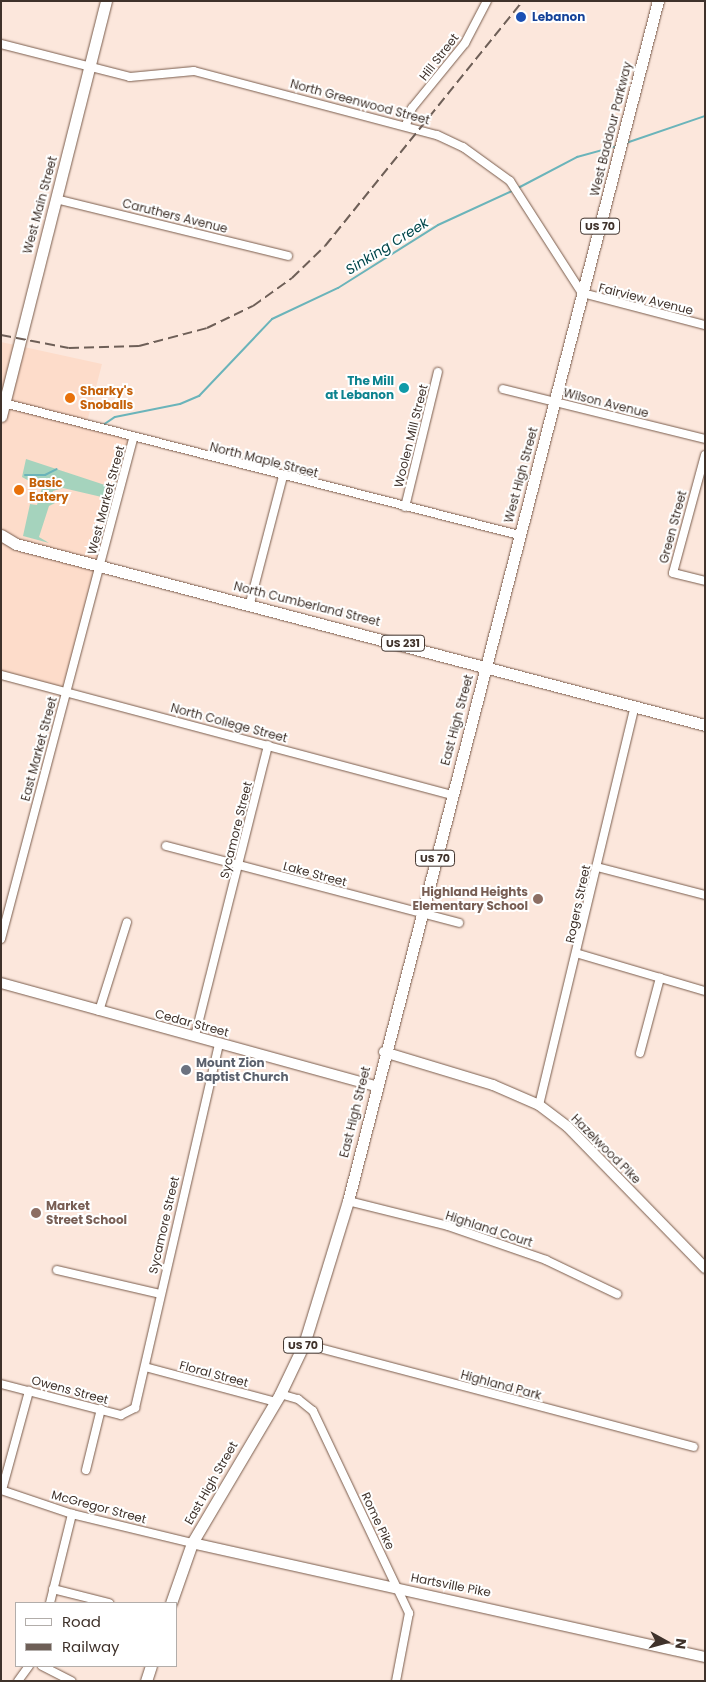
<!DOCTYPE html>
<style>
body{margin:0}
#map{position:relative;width:706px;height:1682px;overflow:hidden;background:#fce7dc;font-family:Poppins,sans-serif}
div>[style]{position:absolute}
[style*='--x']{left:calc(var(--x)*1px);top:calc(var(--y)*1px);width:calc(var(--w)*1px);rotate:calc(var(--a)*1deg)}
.built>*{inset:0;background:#fddcca}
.green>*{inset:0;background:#a5d3bd}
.stream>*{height:2px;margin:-1px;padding:0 1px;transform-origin:1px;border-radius:1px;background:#6bb4ba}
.roads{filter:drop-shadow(0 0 1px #795c4c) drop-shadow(0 0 1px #795c4c)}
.street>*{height:8px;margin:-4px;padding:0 4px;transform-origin:4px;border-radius:4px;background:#fff}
.secondary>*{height:10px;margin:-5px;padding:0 5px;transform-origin:5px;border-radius:5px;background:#fff}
.primary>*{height:11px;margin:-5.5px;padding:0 5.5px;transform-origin:5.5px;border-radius:5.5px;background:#fff}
.rail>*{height:2px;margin-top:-1px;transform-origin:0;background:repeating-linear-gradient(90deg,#6e5f57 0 10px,transparent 0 15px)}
.dots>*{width:14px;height:14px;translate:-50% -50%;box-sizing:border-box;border:2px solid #fff;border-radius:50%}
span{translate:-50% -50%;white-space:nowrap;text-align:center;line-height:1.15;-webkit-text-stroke:4px #fff;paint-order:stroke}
.shield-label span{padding:1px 4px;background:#fff;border:1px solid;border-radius:4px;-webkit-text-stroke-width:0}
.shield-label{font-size:11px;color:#3f322b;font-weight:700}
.transit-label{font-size:12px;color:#164399;font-weight:700}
.left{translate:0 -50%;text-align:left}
.street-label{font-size:12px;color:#3f322b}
.culture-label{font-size:12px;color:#0d838f;font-weight:700}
.right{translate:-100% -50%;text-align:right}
.food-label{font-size:12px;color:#c56008;font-weight:700}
.education-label{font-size:12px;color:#785e54;font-weight:700}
.worship-label{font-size:12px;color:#5b616d;font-weight:700}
.water-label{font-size:14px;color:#00464a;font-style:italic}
.frame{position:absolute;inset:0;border:2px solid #3f322b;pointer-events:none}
.legend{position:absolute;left:15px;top:1602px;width:162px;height:65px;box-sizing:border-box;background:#fff;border:1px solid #b2adaa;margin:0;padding:6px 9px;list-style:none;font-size:15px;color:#3f322b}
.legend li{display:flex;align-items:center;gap:10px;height:25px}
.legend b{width:25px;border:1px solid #b2adaa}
.north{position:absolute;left:641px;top:1617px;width:50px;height:50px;-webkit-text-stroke:4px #fff;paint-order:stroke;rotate:97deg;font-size:14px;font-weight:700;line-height:20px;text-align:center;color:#3f322b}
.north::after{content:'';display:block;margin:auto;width:18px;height:22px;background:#3f322b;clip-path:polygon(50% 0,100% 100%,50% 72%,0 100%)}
</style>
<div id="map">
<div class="built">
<div style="clip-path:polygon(1px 342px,102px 364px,86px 426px,133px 439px,66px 691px,1px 675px)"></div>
</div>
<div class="green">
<div style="clip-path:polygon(26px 459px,111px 487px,116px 480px,109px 505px,106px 498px,63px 488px,53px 491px,50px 502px,55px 503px,49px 506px,39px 537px,49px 543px,23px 536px,30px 504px,37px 505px,42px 488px,22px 477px)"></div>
</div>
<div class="stream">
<div style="--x:626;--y:143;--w:83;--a:-18.9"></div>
<div style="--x:518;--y:188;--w:67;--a:-27.7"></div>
<div style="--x:577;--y:157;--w:41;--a:-15.4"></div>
<div style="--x:103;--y:425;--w:14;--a:-34"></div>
<div style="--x:115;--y:417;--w:66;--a:-11.3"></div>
<div style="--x:180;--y:404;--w:21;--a:-23"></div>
<div style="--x:199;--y:396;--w:106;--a:-46.5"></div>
<div style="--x:272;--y:319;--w:73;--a:-25.2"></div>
<div style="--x:338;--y:288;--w:118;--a:-32.2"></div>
<div style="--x:438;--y:225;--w:84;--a:-24.7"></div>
<div style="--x:25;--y:475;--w:20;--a:0"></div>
<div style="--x:45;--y:475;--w:13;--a:-27"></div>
</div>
<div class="roads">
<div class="street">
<div style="--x:1;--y:44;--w:133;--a:14.3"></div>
<div style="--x:130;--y:77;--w:64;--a:-5.4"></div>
<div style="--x:194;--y:71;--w:251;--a:14.8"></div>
<div style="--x:437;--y:135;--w:29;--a:25"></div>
<div style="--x:463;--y:147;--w:58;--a:35.9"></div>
<div style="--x:510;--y:181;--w:133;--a:57.3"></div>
<div style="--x:582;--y:293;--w:127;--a:14.6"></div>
<div style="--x:406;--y:125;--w:18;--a:-71"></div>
<div style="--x:412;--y:108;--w:84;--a:-50.8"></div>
<div style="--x:465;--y:43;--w:47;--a:-62.4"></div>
<div style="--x:56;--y:199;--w:239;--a:13.8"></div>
<div style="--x:503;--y:389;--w:208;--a:13.9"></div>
<div style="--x:4;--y:403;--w:532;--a:14.38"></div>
<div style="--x:705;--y:455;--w:122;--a:105.2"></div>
<div style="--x:673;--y:573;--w:33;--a:14"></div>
<div style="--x:405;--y:507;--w:139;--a:-76.3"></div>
<div style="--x:250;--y:603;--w:131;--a:-75.4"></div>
<div style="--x:1;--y:675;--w:466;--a:14.9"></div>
<div style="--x:166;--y:846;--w:303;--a:14.7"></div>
<div style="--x:597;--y:867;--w:112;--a:14.5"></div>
<div style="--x:1;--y:939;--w:517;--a:-75.21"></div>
<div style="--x:579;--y:954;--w:131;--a:16.4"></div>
<div style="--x:99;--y:1011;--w:93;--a:-72.5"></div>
<div style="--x:195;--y:1036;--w:300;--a:-75.9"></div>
<div style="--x:640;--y:1053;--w:78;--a:-75.1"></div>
<div style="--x:539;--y:1105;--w:410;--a:-76.5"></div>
<div style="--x:348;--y:1201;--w:103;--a:14"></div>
<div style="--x:448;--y:1226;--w:104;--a:19.1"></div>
<div style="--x:546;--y:1260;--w:79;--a:25.6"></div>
<div style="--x:57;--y:1270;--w:106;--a:13.1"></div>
<div style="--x:304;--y:1344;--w:403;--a:14.8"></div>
<div style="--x:145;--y:1367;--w:136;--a:15"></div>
<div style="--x:1;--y:1384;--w:124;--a:14.5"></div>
<div style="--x:121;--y:1415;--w:16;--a:-27"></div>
<div style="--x:135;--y:1408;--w:375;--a:-77"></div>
<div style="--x:280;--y:1394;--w:19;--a:16"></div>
<div style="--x:298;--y:1399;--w:19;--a:39"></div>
<div style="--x:313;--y:1411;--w:224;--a:64.6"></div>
<div style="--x:409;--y:1613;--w:69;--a:100.8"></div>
<div style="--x:86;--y:1470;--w:63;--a:-76.2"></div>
<div style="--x:1;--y:1490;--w:75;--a:18.7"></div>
<div style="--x:72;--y:1514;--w:123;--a:13.6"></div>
<div style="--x:2;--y:1490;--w:103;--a:-74.7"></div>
<div style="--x:53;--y:1589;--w:58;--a:14"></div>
<div style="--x:50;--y:1603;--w:92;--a:-76.1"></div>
<div style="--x:42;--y:1666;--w:33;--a:27"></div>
<div style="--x:18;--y:1681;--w:19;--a:-54"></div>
</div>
<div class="secondary">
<div style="--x:1;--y:983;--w:389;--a:15.4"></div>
<div style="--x:384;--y:1052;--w:114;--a:16.8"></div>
<div style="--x:493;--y:1085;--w:50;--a:23.5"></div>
<div style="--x:539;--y:1105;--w:36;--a:37"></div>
<div style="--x:568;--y:1127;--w:197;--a:45.8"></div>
<div style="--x:192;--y:1543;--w:526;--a:12.53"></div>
</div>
<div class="primary">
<div style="--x:1;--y:416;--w:428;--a:-75.8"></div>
<div style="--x:1;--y:535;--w:17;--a:31"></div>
<div style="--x:16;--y:544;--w:712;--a:14.72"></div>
<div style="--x:171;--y:1603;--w:64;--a:-70.7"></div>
<div style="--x:192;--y:1543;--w:173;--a:-59.4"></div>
<div style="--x:280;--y:1394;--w:55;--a:-64.4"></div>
<div style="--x:304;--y:1344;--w:150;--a:-72.9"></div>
<div style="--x:348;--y:1201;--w:1239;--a:-75.52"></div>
<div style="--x:146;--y:1681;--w:16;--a:-72"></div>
</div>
</div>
<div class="rail">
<div style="--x:1;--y:335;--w:69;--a:10.8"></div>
<div style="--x:69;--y:348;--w:70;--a:-1.6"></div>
<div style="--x:139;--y:346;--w:70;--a:-14.8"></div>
<div style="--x:207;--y:328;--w:51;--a:-25.6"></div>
<div style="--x:253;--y:306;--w:48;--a:-35.7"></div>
<div style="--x:292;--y:278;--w:46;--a:-44.1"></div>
<div style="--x:325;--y:246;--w:315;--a:-51.1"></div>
</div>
<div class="dots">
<div style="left:521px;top:17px;background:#1a4fb4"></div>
<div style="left:404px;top:388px;background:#0f9aa8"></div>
<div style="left:70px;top:398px;background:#e8710a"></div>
<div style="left:19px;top:490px;background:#e8710a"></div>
<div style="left:538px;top:899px;background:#8d6e63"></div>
<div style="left:186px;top:1070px;background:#6b7280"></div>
<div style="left:36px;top:1213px;background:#8d6e63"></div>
</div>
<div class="shield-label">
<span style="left:600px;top:226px">US 70</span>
<span style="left:403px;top:643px">US 231</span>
<span style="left:435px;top:858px">US 70</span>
<span style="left:303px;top:1345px">US 70</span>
</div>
<div class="transit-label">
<span class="left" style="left:532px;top:17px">Lebanon</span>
</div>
<div class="street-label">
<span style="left:439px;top:57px;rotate:-52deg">Hill Street</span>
<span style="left:360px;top:102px;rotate:15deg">North Greenwood Street</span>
<span style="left:611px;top:129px;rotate:-76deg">West Baddour Parkway</span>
<span style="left:40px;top:205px;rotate:-75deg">West Main Street</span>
<span style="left:175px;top:216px;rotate:14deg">Caruthers Avenue</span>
<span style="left:646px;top:299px;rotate:14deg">Fairview Avenue</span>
<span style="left:606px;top:403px;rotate:14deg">Wilson Avenue</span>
<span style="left:411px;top:436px;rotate:-76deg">Woolen Mill Street</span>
<span style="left:264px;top:460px;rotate:14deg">North Maple Street</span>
<span style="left:521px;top:475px;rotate:-75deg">West High Street</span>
<span style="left:106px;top:500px;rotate:-75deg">West Market Street</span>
<span style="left:673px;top:527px;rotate:-75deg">Green Street</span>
<span style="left:307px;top:604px;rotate:14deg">North Cumberland Street</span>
<span style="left:457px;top:720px;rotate:-75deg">East High Street</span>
<span style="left:229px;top:723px;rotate:15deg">North College Street</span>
<span style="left:39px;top:749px;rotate:-75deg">East Market Street</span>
<span style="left:236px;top:830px;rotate:-76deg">Sycamore Street</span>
<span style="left:315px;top:874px;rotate:15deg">Lake Street</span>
<span style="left:578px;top:904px;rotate:-78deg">Rogers Street</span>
<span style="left:192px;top:1023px;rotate:15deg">Cedar Street</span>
<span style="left:355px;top:1112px;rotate:-76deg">East High Street</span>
<span style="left:606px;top:1149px;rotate:45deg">Hazelwood Pike</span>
<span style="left:164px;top:1225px;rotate:-77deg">Sycamore Street</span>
<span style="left:489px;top:1229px;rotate:18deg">Highland Court</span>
<span style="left:214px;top:1374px;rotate:15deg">Floral Street</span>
<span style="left:501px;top:1385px;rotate:15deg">Highland Park</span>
<span style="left:70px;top:1390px;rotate:15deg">Owens Street</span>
<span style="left:211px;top:1483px;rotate:-60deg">East High Street</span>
<span style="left:99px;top:1507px;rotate:15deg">McGregor Street</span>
<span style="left:378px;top:1521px;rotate:65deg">Rome Pike</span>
<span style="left:451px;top:1585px;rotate:11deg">Hartsville Pike</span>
</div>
<div class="culture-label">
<span class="right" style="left:394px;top:388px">The Mill<br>at Lebanon</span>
</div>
<div class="food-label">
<span class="left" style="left:80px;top:398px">Sharky's<br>Snoballs</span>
<span class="left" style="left:29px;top:490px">Basic<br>Eatery</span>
</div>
<div class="education-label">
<span class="right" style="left:528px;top:899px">Highland Heights<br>Elementary School</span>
<span class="left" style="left:46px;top:1213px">Market<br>Street School</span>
</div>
<div class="worship-label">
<span class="left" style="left:196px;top:1070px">Mount Zion<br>Baptist Church</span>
</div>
<div class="water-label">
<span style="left:387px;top:246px;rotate:-32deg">Sinking Creek</span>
</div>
<div class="frame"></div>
<ul class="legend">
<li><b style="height:6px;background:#fff"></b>Road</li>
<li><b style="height:6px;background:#6e5f57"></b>Railway</li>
</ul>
<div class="north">N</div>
</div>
